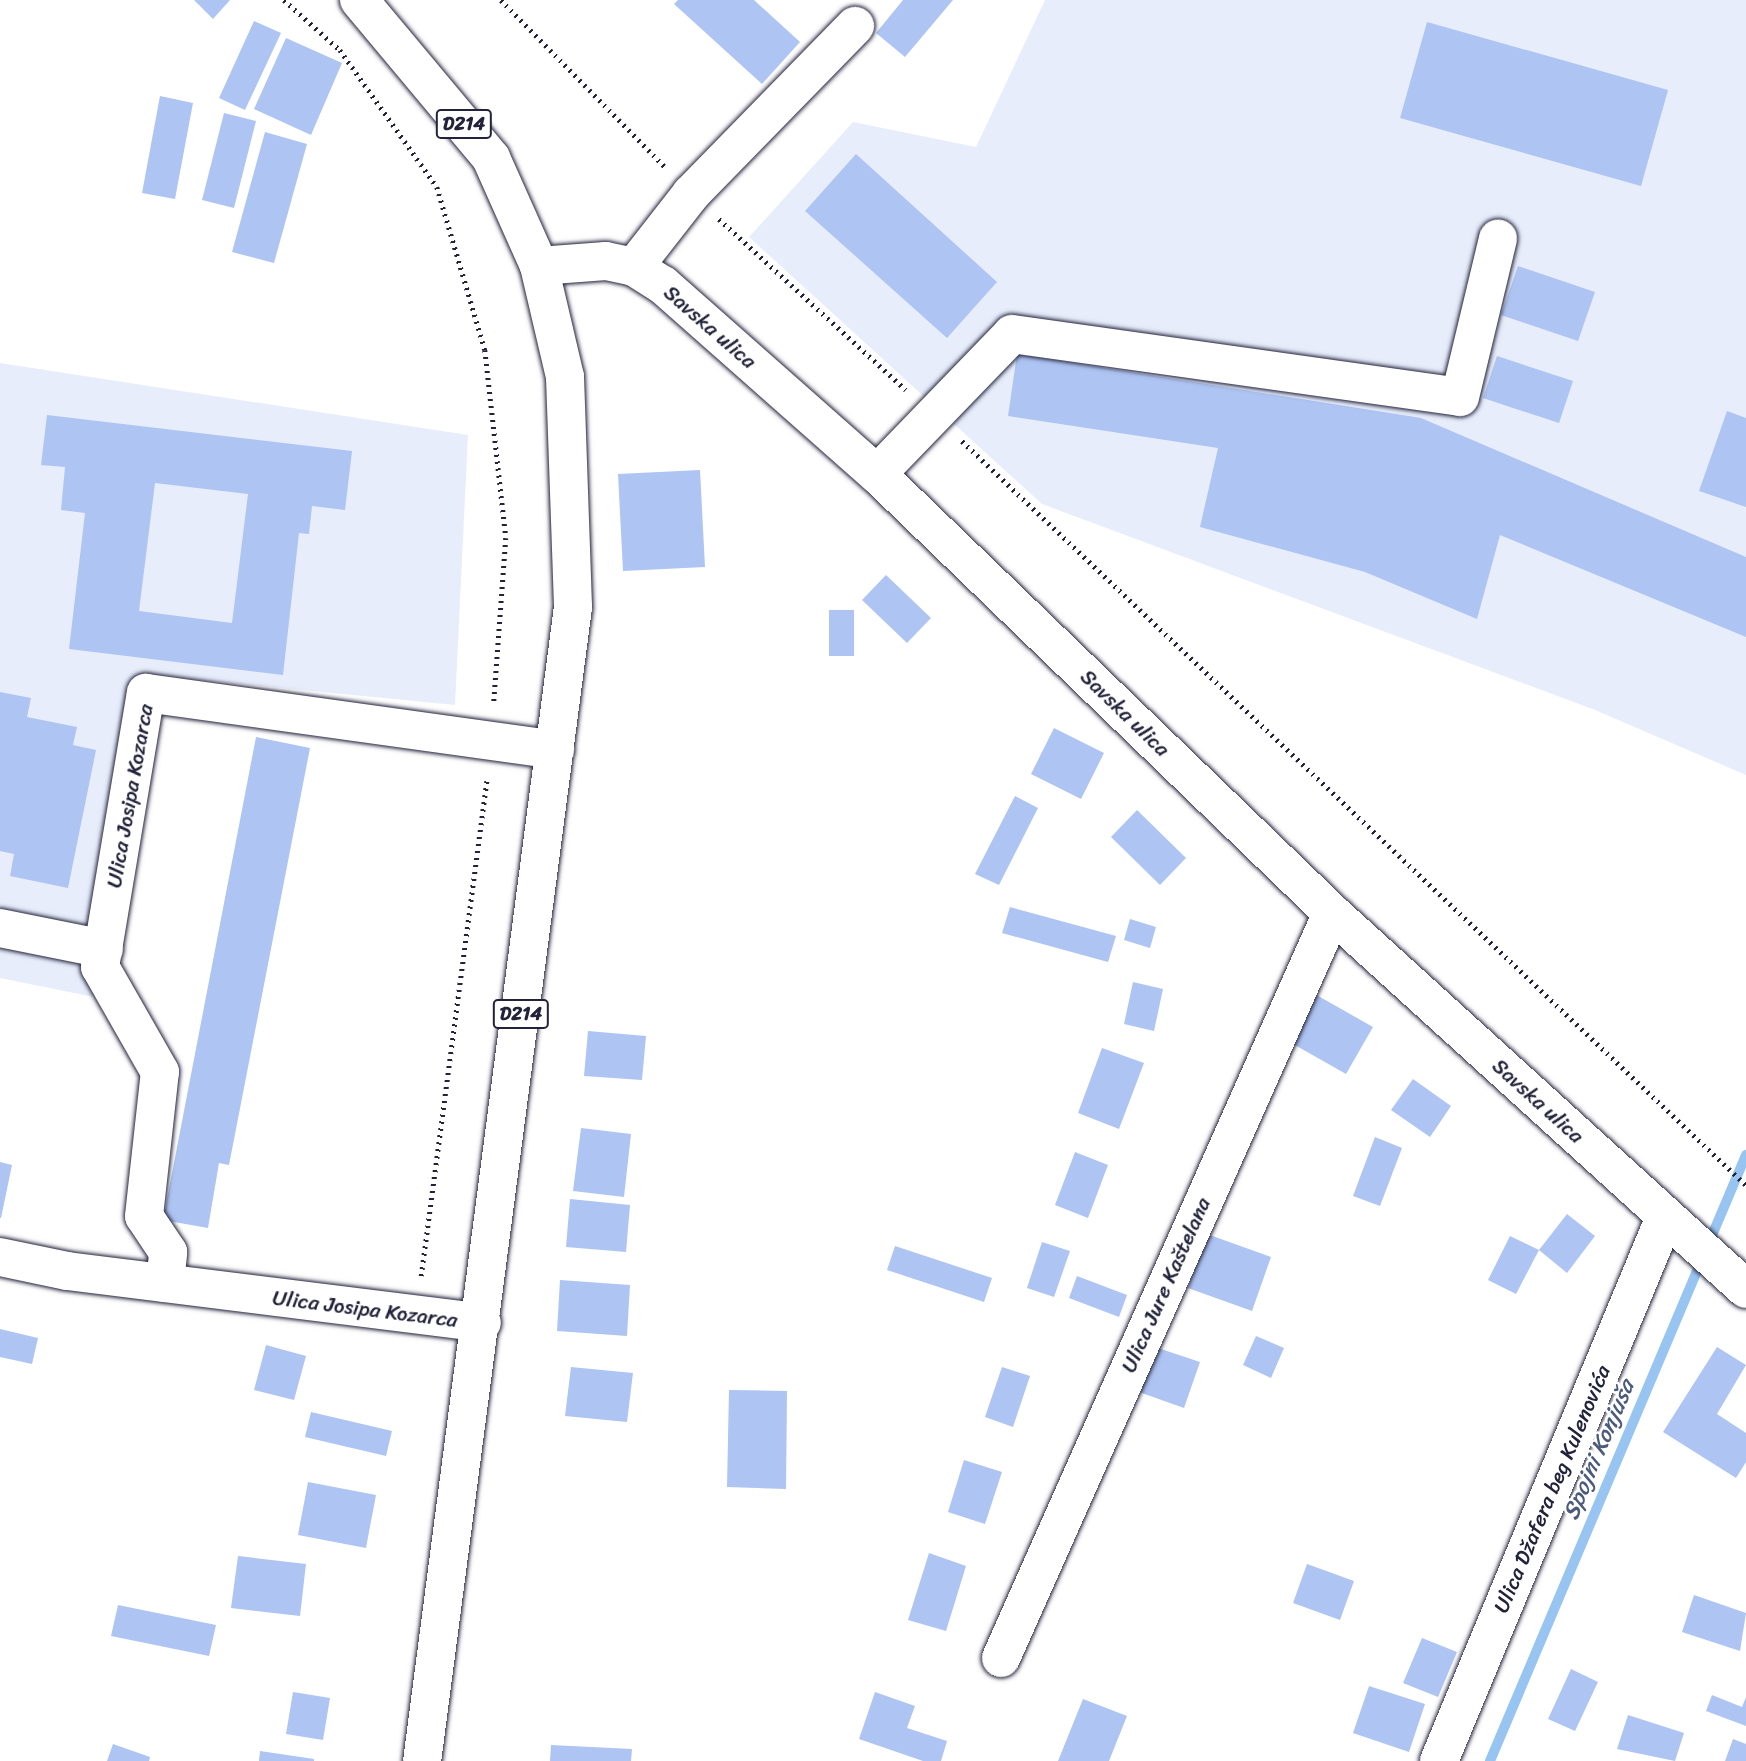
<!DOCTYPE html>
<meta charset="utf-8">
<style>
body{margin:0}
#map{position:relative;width:1746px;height:1761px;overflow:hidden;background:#fff;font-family:Sriracha,sans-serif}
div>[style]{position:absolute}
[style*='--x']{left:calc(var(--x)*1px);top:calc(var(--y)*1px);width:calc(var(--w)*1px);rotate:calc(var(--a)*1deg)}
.built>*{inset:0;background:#e7edfb}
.stream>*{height:10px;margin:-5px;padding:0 5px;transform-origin:5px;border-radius:5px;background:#97c4f1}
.building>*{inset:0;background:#aec4f2}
.path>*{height:4.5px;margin-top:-2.25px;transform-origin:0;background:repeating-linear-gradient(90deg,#22223b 0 2px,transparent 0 7px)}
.roads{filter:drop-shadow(0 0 2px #22223b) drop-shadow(0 0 2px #22223b)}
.minor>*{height:38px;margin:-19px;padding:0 19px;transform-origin:19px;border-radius:19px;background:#fff}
.major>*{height:38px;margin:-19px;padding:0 19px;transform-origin:19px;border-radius:19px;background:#fff}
span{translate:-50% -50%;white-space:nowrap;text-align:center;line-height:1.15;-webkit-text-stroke:5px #fff;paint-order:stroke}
.shield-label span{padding:2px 5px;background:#fff;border:2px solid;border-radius:5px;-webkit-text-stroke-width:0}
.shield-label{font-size:19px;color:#22223b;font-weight:700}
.street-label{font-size:21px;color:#22223b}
.water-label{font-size:23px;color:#4b5b7b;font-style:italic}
</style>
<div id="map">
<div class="built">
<div style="clip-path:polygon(1045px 0,1746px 0,1746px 775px,1595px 710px,1042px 504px,749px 237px,853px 122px,976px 147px)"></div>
<div style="clip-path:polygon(0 363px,468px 435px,455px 705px,139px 674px,94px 997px,0 978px)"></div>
</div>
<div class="stream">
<div style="--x:1490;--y:1761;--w:658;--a:-67.1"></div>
</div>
<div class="building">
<div style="clip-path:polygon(194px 0,230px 0,213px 19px)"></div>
<div style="clip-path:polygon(678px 0,754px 0,800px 42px,762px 84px,674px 4px)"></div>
<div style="clip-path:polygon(903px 0,953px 0,905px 57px,876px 33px)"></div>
<div style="clip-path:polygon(254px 21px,281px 33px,245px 110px,219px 98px)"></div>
<div style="clip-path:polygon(1427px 22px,1668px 90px,1641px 186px,1400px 118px)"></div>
<div style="clip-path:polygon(286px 38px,342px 63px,311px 135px,254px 109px)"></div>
<div style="clip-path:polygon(160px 96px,193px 103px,175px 199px,142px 193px)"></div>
<div style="clip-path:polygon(224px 113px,256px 121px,234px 208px,202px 200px)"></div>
<div style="clip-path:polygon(265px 132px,307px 144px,274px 263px,232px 252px)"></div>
<div style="clip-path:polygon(856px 154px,997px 282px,947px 338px,805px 211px)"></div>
<div style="clip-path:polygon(1518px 266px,1595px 292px,1578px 341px,1501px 315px)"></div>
<div style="clip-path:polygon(1017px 354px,1421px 418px,1746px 557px,1746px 637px,1500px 535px,1477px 619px,1365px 572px,1200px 527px,1218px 448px,1008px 416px)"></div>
<div style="clip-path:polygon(1497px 356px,1573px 381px,1559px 423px,1483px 398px)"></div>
<div style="clip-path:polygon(1727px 411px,1746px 418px,1746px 507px,1699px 491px)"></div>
<div style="clip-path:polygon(evenodd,47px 415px,352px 451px,345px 510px,312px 506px,309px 534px,299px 533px,283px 675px,69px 649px,85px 513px,61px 510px,65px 467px,41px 465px,47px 415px,155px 483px,248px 494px,232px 623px,139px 611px,155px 483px)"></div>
<div style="clip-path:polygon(700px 470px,705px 567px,623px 571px,618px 474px)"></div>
<div style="clip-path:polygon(886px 575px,931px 618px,907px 643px,862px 600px)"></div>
<div style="clip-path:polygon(829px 610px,854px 610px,854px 656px,829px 656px)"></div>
<div style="clip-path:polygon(0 692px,31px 698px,27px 717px,77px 727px,73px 745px,96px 750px,68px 888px,10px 876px,14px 854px,0 851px)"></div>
<div style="clip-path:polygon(1054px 728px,1104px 753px,1081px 799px,1031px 774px)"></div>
<div style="clip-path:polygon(256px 737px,310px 748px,229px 1165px,219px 1163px,208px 1228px,163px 1220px)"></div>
<div style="clip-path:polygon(1015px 796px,1038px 808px,999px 885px,975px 874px)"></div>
<div style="clip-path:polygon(1137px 810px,1186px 858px,1160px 885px,1111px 837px)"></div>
<div style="clip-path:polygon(1010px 907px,1116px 936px,1108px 962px,1002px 933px)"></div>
<div style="clip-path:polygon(1130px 919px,1156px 927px,1150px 948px,1124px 940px)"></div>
<div style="clip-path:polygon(1133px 982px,1163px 989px,1154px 1031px,1124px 1024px)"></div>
<div style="clip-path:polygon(1313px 993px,1373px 1027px,1346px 1074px,1286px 1040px)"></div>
<div style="clip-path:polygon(588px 1031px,646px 1036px,642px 1080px,584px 1076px)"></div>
<div style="clip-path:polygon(1102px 1048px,1144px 1063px,1119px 1129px,1078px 1113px)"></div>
<div style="clip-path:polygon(1413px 1079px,1451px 1106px,1430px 1137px,1391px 1110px)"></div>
<div style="clip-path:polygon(581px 1128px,631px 1134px,624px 1197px,573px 1191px)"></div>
<div style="clip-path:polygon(1375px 1137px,1402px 1148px,1380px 1206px,1353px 1196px)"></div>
<div style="clip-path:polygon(1075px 1152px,1108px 1165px,1088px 1218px,1055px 1205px)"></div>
<div style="clip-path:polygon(0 1162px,12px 1165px,1px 1218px,0 1218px)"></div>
<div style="clip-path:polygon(570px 1199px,630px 1205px,626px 1252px,566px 1247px)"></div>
<div style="clip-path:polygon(1567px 1214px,1595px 1236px,1567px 1273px,1539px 1250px)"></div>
<div style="clip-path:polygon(1207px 1234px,1271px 1257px,1252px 1311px,1188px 1288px)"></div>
<div style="clip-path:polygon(1510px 1236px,1539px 1250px,1516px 1294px,1488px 1280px)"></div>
<div style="clip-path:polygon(1042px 1242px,1070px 1251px,1054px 1297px,1027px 1288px)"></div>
<div style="clip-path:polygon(895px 1246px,992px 1278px,984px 1302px,887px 1270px)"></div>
<div style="clip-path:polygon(1077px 1276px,1127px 1295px,1119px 1317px,1069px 1298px)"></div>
<div style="clip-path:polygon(560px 1280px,630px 1285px,627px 1336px,557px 1331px)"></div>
<div style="clip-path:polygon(0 1329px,38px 1338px,32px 1364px,0 1357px)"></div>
<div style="clip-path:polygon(1256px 1336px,1284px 1348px,1271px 1378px,1243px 1365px)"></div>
<div style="clip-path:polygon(266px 1345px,306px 1356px,294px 1400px,254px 1390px)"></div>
<div style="clip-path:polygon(1155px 1347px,1200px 1362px,1184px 1408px,1139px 1392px)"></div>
<div style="clip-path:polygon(1717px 1347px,1746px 1365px,1717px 1414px,1746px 1433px,1746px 1462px,1736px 1478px,1663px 1432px)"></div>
<div style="clip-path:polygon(571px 1367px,633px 1373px,627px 1422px,565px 1416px)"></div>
<div style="clip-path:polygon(1002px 1367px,1030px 1376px,1013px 1427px,985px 1417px)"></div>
<div style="clip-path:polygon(729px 1390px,787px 1391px,786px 1489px,727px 1487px)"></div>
<div style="clip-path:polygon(311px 1412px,392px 1431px,386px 1456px,305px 1437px)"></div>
<div style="clip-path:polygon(964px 1460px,1002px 1472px,985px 1524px,948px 1512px)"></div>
<div style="clip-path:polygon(308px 1482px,376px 1495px,366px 1548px,298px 1535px)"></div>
<div style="clip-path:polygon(929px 1553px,966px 1566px,946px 1631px,908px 1620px)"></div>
<div style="clip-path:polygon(238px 1556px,306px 1564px,300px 1616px,231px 1608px)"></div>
<div style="clip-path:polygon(1307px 1564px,1354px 1581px,1340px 1620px,1293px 1603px)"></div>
<div style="clip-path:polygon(1694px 1595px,1746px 1613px,1740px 1651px,1682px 1632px)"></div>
<div style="clip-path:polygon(118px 1605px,216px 1625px,209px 1656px,111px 1636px)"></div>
<div style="clip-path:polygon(1422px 1638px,1457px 1652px,1438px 1697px,1403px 1683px)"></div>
<div style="clip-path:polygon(1571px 1669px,1598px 1682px,1575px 1731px,1548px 1719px)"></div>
<div style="clip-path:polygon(1369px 1686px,1425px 1704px,1409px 1752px,1353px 1733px)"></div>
<div style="clip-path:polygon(293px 1692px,330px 1698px,323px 1740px,286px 1734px)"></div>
<div style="clip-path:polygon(875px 1692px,915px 1706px,907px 1728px,947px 1741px,941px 1761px,923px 1761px,859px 1739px)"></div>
<div style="clip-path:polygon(1712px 1695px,1742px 1707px,1746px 1697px,1746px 1726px,1706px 1711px)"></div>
<div style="clip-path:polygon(1083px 1699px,1127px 1716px,1109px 1761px,1058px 1761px)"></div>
<div style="clip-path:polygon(1628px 1715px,1684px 1733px,1675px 1761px,1617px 1749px)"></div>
<div style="clip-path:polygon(1733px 1739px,1746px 1744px,1746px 1761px,1725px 1761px)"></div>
<div style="clip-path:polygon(113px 1744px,150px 1757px,149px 1761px,107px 1761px)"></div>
<div style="clip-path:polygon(551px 1745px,632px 1749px,631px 1761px,550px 1761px)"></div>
<div style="clip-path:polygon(260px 1751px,314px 1759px,314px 1761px,259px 1761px)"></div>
</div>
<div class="path">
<div style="--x:284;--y:0;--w:75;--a:41.8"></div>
<div style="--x:340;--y:50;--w:168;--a:54.7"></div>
<div style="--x:437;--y:187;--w:170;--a:73.6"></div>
<div style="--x:485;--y:350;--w:189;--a:83.6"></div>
<div style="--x:506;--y:538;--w:165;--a:94.2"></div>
<div style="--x:501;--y:0;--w:234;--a:45.5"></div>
<div style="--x:719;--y:219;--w:253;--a:42.4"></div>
<div style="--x:962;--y:441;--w:1081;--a:43.5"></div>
<div style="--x:421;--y:1276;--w:502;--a:-82.45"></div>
</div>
<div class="roads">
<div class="minor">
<div style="--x:539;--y:266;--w:67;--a:-4.3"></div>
<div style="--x:606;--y:261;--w:29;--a:12"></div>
<div style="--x:634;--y:267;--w:34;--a:32"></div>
<div style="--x:663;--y:285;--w:286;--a:41.5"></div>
<div style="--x:877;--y:474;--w:632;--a:43.97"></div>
<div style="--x:1332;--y:913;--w:559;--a:42.25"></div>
<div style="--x:634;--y:267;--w:93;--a:-52"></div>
<div style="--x:691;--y:194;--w:235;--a:-45.7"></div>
<div style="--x:877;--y:474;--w:194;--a:-46"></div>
<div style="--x:1012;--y:334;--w:452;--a:8"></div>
<div style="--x:1460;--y:397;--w:163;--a:-76.5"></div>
<div style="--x:0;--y:928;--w:106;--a:11.4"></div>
<div style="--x:0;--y:1257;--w:68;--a:11.8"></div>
<div style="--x:67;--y:1271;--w:418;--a:7.1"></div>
<div style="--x:165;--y:1283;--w:31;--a:-84"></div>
<div style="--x:168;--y:1252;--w:43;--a:-123.7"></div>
<div style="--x:144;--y:1216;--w:145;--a:-83.7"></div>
<div style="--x:160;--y:1072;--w:121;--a:-119.7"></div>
<div style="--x:100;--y:967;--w:278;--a:-80.5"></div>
<div style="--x:146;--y:693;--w:413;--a:7.9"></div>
<div style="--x:1001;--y:1658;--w:815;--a:-66.04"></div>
<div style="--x:1439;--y:1761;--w:589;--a:-67.44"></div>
</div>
<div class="major">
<div style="--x:359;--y:0;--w:206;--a:50.1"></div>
<div style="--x:491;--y:158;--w:118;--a:66"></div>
<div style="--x:539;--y:266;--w:114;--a:76.8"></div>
<div style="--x:565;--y:377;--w:230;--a:88"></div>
<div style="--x:573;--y:607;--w:1164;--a:97.45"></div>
</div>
</div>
<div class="shield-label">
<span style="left:464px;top:124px">D214</span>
<span style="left:521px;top:1014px">D214</span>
</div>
<div class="street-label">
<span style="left:710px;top:327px;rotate:41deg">Savska ulica</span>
<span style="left:1125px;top:713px;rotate:44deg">Savska ulica</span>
<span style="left:130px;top:796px;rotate:-80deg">Ulica Josipa Kozarca</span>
<span style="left:1538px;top:1101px;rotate:42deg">Savska ulica</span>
<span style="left:1166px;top:1285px;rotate:-66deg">Ulica Jure Kaštelana</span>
<span style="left:365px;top:1309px;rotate:7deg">Ulica Josipa Kozarca</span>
<span style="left:1552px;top:1489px;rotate:-67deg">Ulica Džafera beg Kulenovića</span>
</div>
<div class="water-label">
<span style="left:1599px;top:1450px;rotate:-67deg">Spojni Konjuša</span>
</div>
</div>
